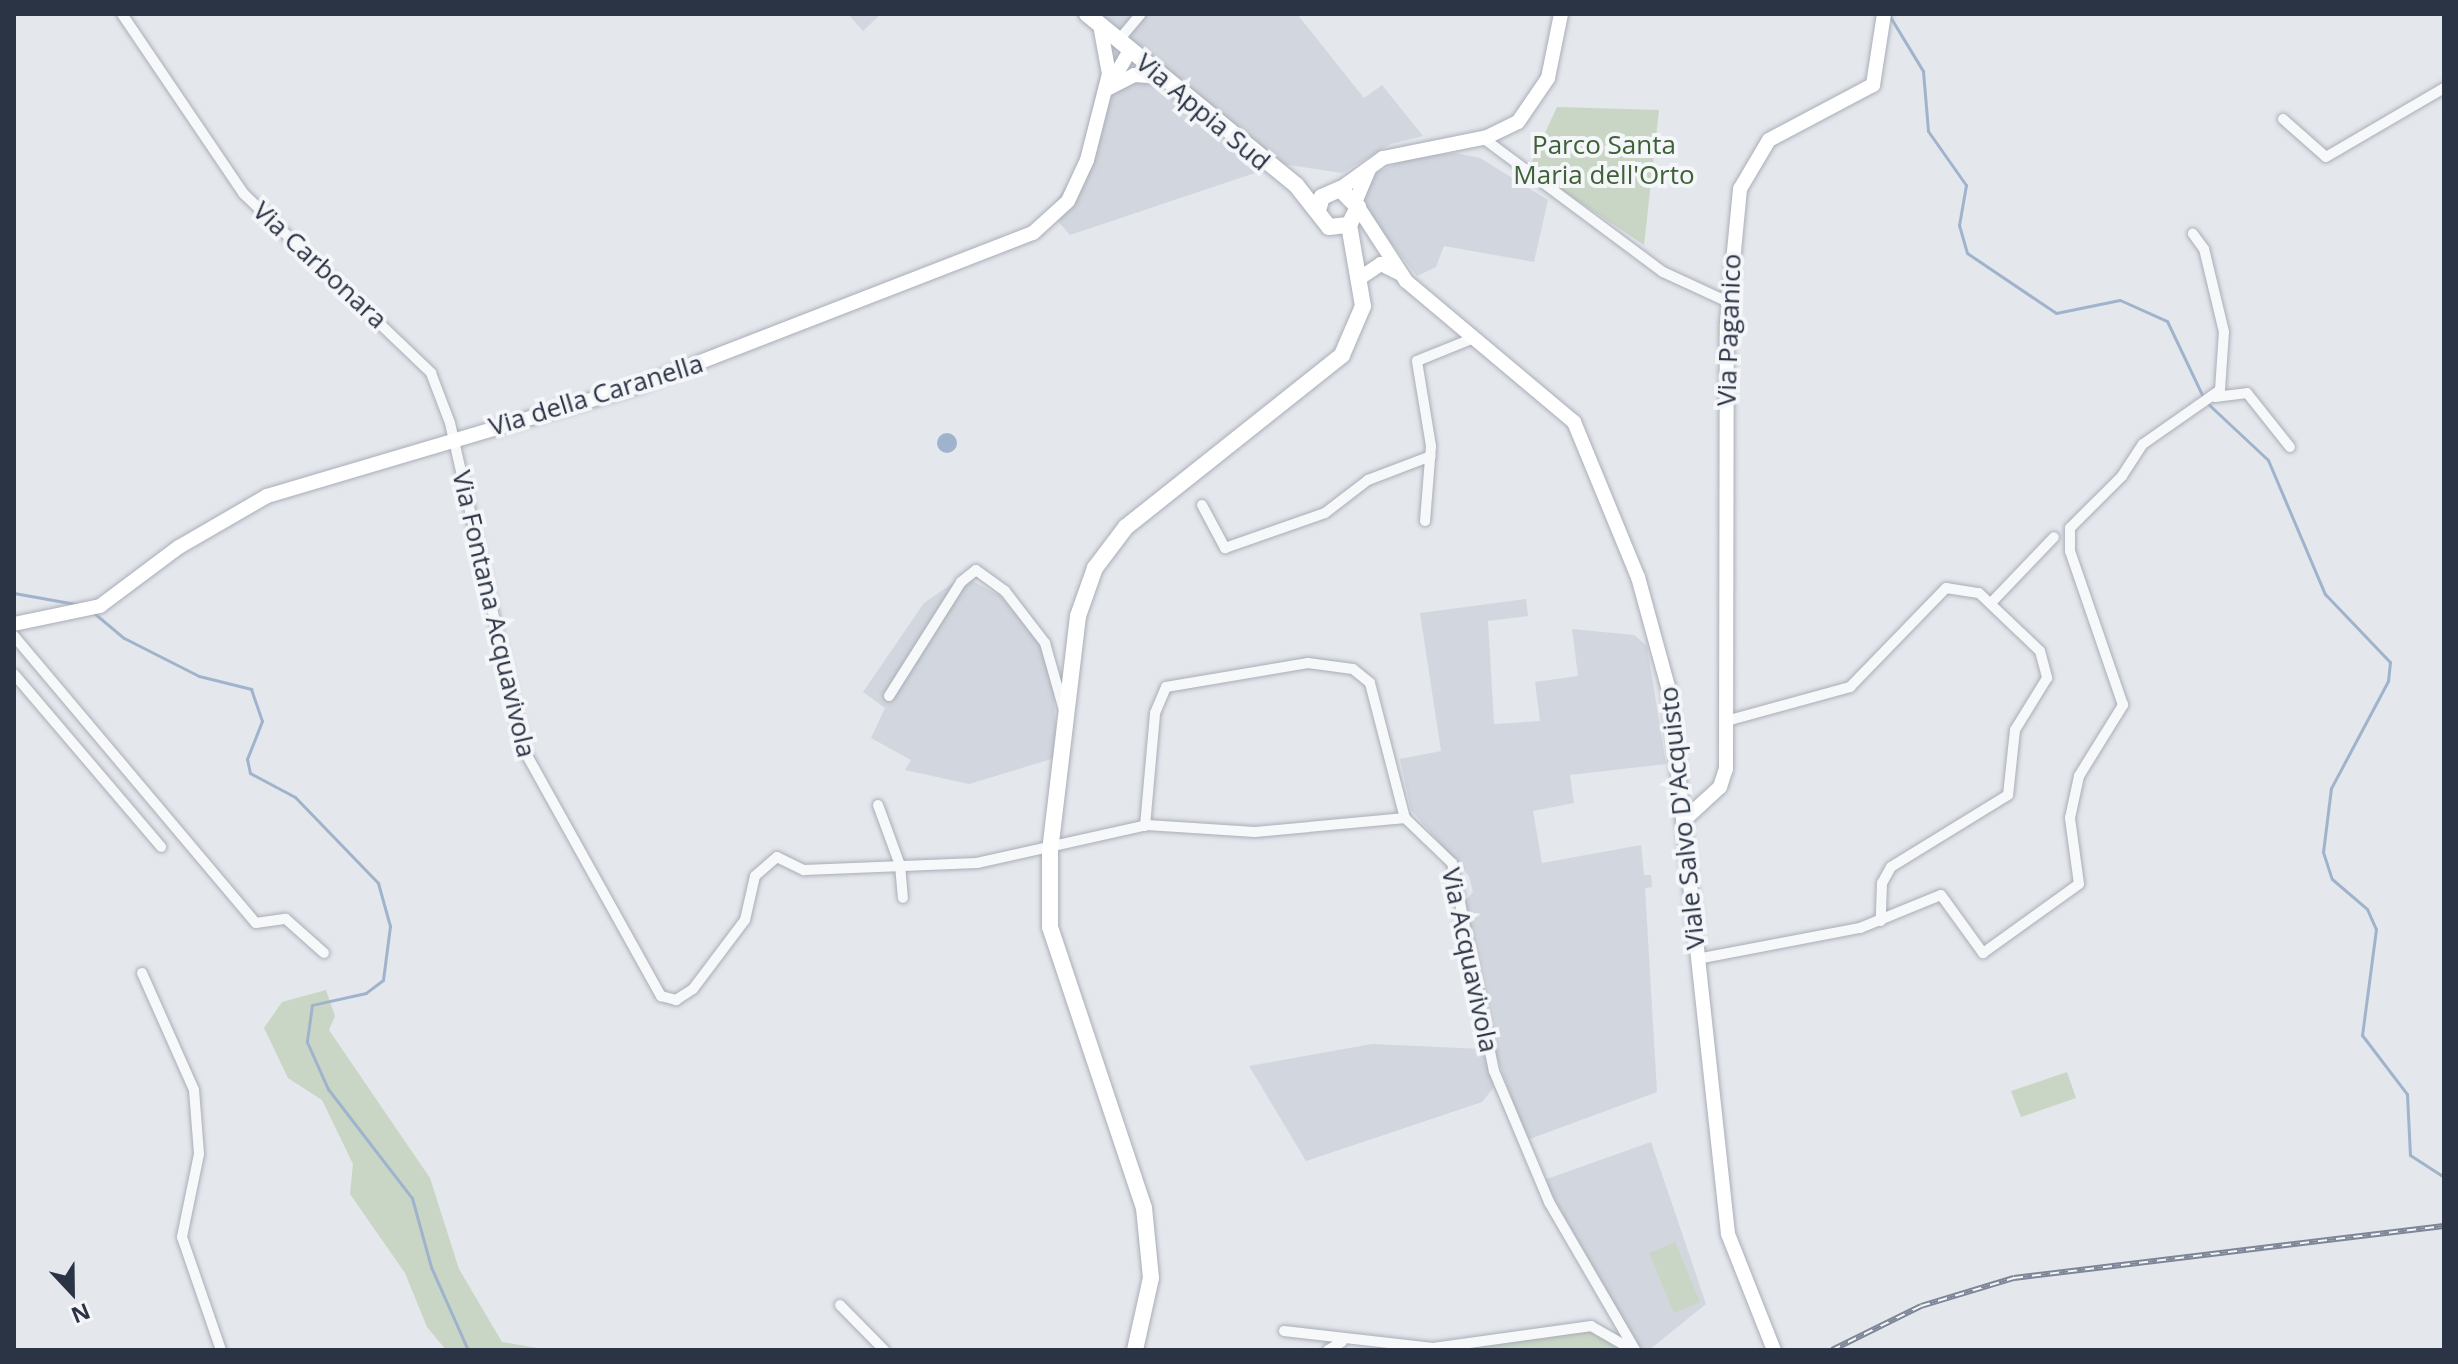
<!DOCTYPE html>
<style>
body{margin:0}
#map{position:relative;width:2458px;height:1364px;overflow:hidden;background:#e4e7ec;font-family:"Open Sans",sans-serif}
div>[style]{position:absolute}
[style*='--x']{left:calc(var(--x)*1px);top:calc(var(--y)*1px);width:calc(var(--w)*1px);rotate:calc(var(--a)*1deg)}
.built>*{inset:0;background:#d2d6de}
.green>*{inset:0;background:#c9d6c5}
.water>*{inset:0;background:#9fb4cc}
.round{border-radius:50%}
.stream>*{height:3px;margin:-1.5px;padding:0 1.5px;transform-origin:1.5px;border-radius:1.5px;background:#9fb4cc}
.roads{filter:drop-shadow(0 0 2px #a9aeb7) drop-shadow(0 0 2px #a9aeb7)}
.street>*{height:10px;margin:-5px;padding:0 5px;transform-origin:5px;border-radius:5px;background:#f7f8fa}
.secondary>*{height:14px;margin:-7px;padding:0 7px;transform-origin:7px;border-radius:7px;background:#fff}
.primary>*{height:16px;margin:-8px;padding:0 8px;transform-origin:8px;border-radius:8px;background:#fff}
.rail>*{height:6px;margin-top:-3px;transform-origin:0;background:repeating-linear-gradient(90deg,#f4f6f9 0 9px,#7d8696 0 18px);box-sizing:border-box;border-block:2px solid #7d8696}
span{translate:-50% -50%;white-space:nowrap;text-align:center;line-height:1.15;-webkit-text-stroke:8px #f4f6f9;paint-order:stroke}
.street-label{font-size:26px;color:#2b3445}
.park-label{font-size:26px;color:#3f6138}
.frame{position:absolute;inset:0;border:16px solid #2b3445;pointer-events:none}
.north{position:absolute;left:32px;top:1252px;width:80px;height:80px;-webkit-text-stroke:6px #f4f6f9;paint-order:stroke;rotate:158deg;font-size:22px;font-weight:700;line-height:32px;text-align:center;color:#2b3445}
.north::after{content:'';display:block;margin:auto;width:28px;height:36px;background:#2b3445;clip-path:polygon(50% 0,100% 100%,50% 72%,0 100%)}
</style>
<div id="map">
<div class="built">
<div style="clip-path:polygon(848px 14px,881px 14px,863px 31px)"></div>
<div style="clip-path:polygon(1074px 14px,1297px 14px,1364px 98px,1382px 85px,1423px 136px,1391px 144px,1342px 173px,1282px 164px,1070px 235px,1049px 211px,1077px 171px,1104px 56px,1094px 32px)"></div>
<div style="clip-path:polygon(1455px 153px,1480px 158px,1548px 200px,1534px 262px,1444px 246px,1436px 267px,1417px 276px,1369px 215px,1363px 193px,1374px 174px,1405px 159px)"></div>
<div style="clip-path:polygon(963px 576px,999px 595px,1044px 645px,1052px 667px,1058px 757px,969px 784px,905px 770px,911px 760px,871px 738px,885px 708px,863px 692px,924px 603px)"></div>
<div style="clip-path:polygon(1526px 599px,1528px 616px,1488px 621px,1494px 724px,1540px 721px,1535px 682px,1578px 676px,1572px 629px,1634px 635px,1647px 646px,1666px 764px,1570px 775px,1574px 803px,1533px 811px,1542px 863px,1641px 845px,1644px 875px,1651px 875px,1652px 887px,1645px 888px,1657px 1092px,1527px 1140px,1486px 1027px,1466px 900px,1473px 892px,1469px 876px,1411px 810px,1400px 759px,1441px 751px,1420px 613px)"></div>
<div style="clip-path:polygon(1372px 1044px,1482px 1049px,1494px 1087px,1482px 1102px,1306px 1161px,1249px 1066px)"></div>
<div style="clip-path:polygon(1651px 1142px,1706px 1304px,1649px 1350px,1638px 1350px,1544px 1180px)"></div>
</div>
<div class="green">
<div style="clip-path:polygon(1557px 107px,1659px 110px,1644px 245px,1529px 168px)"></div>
<div style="clip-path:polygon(326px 990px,335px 1016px,329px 1030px,430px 1178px,459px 1269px,502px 1342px,549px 1350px,446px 1350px,427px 1327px,405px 1273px,350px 1194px,353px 1164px,322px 1100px,288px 1078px,264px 1028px,282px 1002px)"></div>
<div style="clip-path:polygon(2067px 1072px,2076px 1098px,2021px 1117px,2011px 1091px)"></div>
<div style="clip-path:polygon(1675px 1242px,1700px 1302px,1674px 1313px,1649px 1253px)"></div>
<div style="clip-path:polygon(1593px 1330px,1623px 1350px,1454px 1350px)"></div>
</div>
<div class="water">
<div class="round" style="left:937px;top:433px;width:20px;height:20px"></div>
</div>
<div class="stream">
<div style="--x:1889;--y:15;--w:66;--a:58.7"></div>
<div style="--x:1923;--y:71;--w:60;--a:85.2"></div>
<div style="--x:1928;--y:131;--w:66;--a:54.9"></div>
<div style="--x:1966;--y:185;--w:41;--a:99.9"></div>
<div style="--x:1959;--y:225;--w:29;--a:74"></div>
<div style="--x:1967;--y:253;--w:107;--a:34"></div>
<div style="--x:2056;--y:313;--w:65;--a:-11.5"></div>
<div style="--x:2120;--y:300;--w:51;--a:24.1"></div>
<div style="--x:2167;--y:321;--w:89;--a:64.6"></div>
<div style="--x:2205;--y:401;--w:86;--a:43.1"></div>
<div style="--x:2268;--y:460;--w:146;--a:67"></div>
<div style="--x:2325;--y:594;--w:94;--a:46.3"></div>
<div style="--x:2390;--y:662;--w:19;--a:96"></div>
<div style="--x:2388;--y:681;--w:121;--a:118"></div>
<div style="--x:2331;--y:788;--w:64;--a:97.1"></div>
<div style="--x:2323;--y:852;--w:28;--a:72"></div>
<div style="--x:2332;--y:879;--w:46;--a:40.6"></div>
<div style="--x:2367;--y:909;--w:22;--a:66"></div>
<div style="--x:2376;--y:929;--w:107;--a:97.5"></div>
<div style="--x:2362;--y:1035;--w:74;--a:52.7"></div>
<div style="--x:2407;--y:1094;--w:61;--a:87.2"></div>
<div style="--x:2410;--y:1155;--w:40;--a:32.9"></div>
<div style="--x:14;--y:593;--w:68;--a:10.2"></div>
<div style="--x:94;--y:613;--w:39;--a:40"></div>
<div style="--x:124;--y:638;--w:84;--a:26.9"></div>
<div style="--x:199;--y:676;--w:54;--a:14"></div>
<div style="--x:251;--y:689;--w:34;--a:71"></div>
<div style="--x:262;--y:721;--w:41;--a:111.5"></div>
<div style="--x:247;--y:759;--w:14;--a:78"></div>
<div style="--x:250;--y:773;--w:51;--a:28.1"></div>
<div style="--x:295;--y:797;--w:120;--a:46"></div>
<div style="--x:378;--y:883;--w:45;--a:74.4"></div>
<div style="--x:390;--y:926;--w:54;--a:97.4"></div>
<div style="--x:383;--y:980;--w:21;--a:143"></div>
<div style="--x:366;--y:993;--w:55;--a:167.5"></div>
<div style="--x:312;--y:1005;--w:37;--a:98"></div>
<div style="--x:307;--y:1042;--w:51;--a:65.9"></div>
<div style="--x:328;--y:1089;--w:138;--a:52.4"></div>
<div style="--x:412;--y:1198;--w:72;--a:74.6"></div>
<div style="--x:431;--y:1267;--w:91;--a:66"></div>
</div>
<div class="roads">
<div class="street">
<div style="--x:122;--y:14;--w:217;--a:55.9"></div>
<div style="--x:244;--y:194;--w:259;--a:43.7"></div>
<div style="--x:431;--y:373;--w:53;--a:69.2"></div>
<div style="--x:450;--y:423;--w:335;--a:77.2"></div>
<div style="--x:524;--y:750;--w:282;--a:60.9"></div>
<div style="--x:661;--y:996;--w:16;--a:15"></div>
<div style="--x:676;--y:1000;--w:20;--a:-33"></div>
<div style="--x:693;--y:989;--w:86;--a:-53"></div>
<div style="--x:745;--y:920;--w:45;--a:-77.2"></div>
<div style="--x:755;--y:876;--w:29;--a:-41"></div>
<div style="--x:777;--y:857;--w:30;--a:26"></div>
<div style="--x:804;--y:870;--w:173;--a:-2.3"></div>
<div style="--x:977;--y:863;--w:174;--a:-12.6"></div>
<div style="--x:1147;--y:825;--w:108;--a:3.7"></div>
<div style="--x:1255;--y:832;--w:151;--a:-5.3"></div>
<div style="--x:1405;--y:818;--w:65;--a:43.8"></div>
<div style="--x:1452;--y:863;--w:212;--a:78.6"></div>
<div style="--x:1494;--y:1071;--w:142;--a:67.2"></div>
<div style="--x:1549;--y:1202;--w:171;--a:59.8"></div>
<div style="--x:1118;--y:41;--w:35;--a:-50"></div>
<div style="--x:2283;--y:119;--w:57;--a:41.5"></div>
<div style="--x:2326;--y:157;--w:137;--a:-30.3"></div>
<div style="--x:1483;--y:138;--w:224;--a:36.7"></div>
<div style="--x:1663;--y:272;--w:72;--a:24.8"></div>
<div style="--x:2215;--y:397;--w:32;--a:-7"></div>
<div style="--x:2247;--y:393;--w:69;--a:51.5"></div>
<div style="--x:1202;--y:505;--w:49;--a:61.9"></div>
<div style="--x:1225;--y:548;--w:106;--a:-19.3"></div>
<div style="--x:1325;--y:513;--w:54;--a:-37.5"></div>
<div style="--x:1368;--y:480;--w:67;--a:-20.9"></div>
<div style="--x:1425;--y:521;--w:75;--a:-85.4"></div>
<div style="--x:1431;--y:446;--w:86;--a:-99.4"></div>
<div style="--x:1417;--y:361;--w:61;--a:-22"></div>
<div style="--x:1991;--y:603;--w:91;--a:-46.3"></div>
<div style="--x:14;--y:636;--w:375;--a:49.9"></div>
<div style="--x:256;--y:923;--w:30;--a:-8"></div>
<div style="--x:286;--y:919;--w:51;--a:41.8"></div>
<div style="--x:14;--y:674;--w:227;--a:49.6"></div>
<div style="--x:889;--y:696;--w:135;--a:-57.7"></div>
<div style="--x:961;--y:582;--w:19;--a:-39"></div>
<div style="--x:976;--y:570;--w:36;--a:36"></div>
<div style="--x:1005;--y:591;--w:66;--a:52.4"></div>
<div style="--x:1045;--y:643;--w:77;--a:74.2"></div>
<div style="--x:1726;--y:721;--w:129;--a:-15.3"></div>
<div style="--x:1850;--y:687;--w:138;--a:-45.9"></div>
<div style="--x:1946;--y:588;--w:33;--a:9"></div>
<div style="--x:1979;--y:593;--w:84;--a:43.6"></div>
<div style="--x:2040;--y:651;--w:28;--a:75"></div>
<div style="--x:2047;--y:678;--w:61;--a:121.6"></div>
<div style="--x:2015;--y:730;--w:65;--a:96.1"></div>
<div style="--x:2008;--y:795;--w:137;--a:148.4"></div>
<div style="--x:1891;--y:867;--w:18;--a:119"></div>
<div style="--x:1882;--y:883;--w:38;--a:92"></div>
<div style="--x:878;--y:805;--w:64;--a:69.9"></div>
<div style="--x:900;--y:865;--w:33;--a:85"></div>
<div style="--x:1145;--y:826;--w:113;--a:-84.9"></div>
<div style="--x:1155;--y:713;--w:28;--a:-67"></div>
<div style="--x:1166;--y:687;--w:144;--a:-9.6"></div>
<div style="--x:1308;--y:663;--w:45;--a:7.6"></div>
<div style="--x:1353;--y:669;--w:22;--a:39"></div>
<div style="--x:1370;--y:683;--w:139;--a:75.5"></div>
<div style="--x:1697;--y:959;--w:166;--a:-10.8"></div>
<div style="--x:1860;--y:928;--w:87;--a:-22.2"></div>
<div style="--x:1941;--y:895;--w:72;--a:54.1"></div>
<div style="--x:1983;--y:953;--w:118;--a:-35.7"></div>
<div style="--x:2079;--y:884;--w:67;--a:-97.8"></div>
<div style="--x:2070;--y:818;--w:43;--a:-77.9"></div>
<div style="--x:2079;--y:776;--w:84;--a:-58.2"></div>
<div style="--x:2123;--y:705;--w:163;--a:-109"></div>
<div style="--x:2070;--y:551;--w:23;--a:-90"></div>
<div style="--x:2070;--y:528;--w:74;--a:-45"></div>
<div style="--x:2122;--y:476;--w:38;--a:-57"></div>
<div style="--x:2143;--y:444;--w:94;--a:-35"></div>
<div style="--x:2220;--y:390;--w:58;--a:-86.1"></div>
<div style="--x:2224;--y:332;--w:85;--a:-103.5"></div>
<div style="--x:2204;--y:249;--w:19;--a:-126"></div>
<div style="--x:142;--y:973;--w:128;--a:66"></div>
<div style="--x:194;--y:1090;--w:64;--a:85.5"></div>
<div style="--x:199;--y:1154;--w:85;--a:101.6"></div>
<div style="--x:182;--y:1237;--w:120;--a:71"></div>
<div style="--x:840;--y:1305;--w:63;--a:45.6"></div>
<div style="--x:1284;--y:1331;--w:150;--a:6.5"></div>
<div style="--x:1433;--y:1348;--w:160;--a:-7.9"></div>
<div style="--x:1591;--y:1326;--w:40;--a:29.7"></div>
<div style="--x:1328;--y:1350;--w:16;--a:-30"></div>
</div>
<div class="secondary">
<div style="--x:1110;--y:85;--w:39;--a:-60"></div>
<div style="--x:1107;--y:89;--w:30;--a:-27"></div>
<div style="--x:1134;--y:75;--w:26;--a:4"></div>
<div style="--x:1340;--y:189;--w:53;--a:-35.8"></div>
<div style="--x:1383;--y:158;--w:106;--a:-11.4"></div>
<div style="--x:1487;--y:137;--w:34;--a:-26"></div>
<div style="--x:1518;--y:122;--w:53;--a:-55.7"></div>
<div style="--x:1548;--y:78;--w:65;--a:-78.5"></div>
<div style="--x:1356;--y:200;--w:34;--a:-67"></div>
<div style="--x:1358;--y:207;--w:88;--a:57"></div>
<div style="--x:1406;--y:281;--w:219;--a:40"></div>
<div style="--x:1574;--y:422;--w:168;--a:67.6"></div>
<div style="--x:1638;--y:577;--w:117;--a:74.7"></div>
<div style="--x:1669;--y:690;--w:547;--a:83.81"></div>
<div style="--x:1728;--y:1234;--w:125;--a:68.4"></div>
<div style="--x:1360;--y:278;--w:25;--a:-34"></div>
<div style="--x:1381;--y:264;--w:20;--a:27"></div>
<div style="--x:14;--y:624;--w:88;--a:-11.8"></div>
<div style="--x:100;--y:606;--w:99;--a:-36.8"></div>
<div style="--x:179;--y:547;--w:102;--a:-30.1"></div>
<div style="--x:267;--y:496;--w:390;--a:-16.5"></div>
<div style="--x:641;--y:385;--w:420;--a:-21.2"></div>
<div style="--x:1033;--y:233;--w:47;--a:-42.4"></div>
<div style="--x:1068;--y:201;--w:45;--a:-65.1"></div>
<div style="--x:1087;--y:160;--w:89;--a:-75.7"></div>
<div style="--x:1109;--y:74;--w:50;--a:-100.4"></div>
<div style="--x:1683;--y:821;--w:50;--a:-42.6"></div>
<div style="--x:1720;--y:787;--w:19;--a:-72"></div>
<div style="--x:1726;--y:769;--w:445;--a:-89.9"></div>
<div style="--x:1727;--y:324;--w:136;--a:-84.5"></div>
<div style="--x:1740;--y:189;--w:57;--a:-59.4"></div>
<div style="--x:1769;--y:140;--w:118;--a:-27.9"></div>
<div style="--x:1873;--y:85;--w:72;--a:-81.2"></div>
</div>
<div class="primary">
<div style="--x:1087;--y:14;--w:270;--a:39.3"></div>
<div style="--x:1296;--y:185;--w:53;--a:51.8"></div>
<div style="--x:1329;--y:227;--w:20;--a:-6"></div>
<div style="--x:1349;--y:225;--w:20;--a:-63"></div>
<div style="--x:1358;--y:207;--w:25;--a:-135"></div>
<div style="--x:1340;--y:189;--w:20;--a:156"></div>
<div style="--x:1322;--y:197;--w:14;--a:107"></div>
<div style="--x:1135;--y:1350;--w:74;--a:-77.5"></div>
<div style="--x:1151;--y:1278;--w:70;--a:-95.7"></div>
<div style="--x:1144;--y:1208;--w:296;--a:-108.5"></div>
<div style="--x:1050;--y:927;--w:76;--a:-90"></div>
<div style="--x:1050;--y:851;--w:237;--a:-83.2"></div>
<div style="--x:1078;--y:616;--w:51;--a:-70.5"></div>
<div style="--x:1095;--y:568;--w:51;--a:-52.9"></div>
<div style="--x:1126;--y:527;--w:276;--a:-38.5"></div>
<div style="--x:1342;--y:355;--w:53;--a:-66.8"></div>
<div style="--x:1363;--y:306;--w:82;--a:-99.8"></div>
</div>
</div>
<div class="rail">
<div style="--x:1832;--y:1350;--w:99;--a:-26.3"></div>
<div style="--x:1921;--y:1306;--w:97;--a:-16.8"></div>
<div style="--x:2014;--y:1278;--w:433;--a:-6.9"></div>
</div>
<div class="street-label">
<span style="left:1203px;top:112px;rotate:40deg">Via Appia Sud</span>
<span style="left:320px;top:265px;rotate:43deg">Via Carbonara</span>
<span style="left:1729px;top:330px;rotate:-88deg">Via Paganico</span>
<span style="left:596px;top:395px;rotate:-17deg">Via della Caranella</span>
<span style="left:494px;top:614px;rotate:77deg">Via Fontana Acquavivola</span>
<span style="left:1682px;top:818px;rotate:-96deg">Viale Salvo D'Acquisto</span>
<span style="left:1470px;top:960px;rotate:78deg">Via Acquavivola</span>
</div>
<div class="park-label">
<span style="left:1604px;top:160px">Parco Santa<br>Maria dell'Orto</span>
</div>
<div class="frame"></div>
<div class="north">N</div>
</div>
